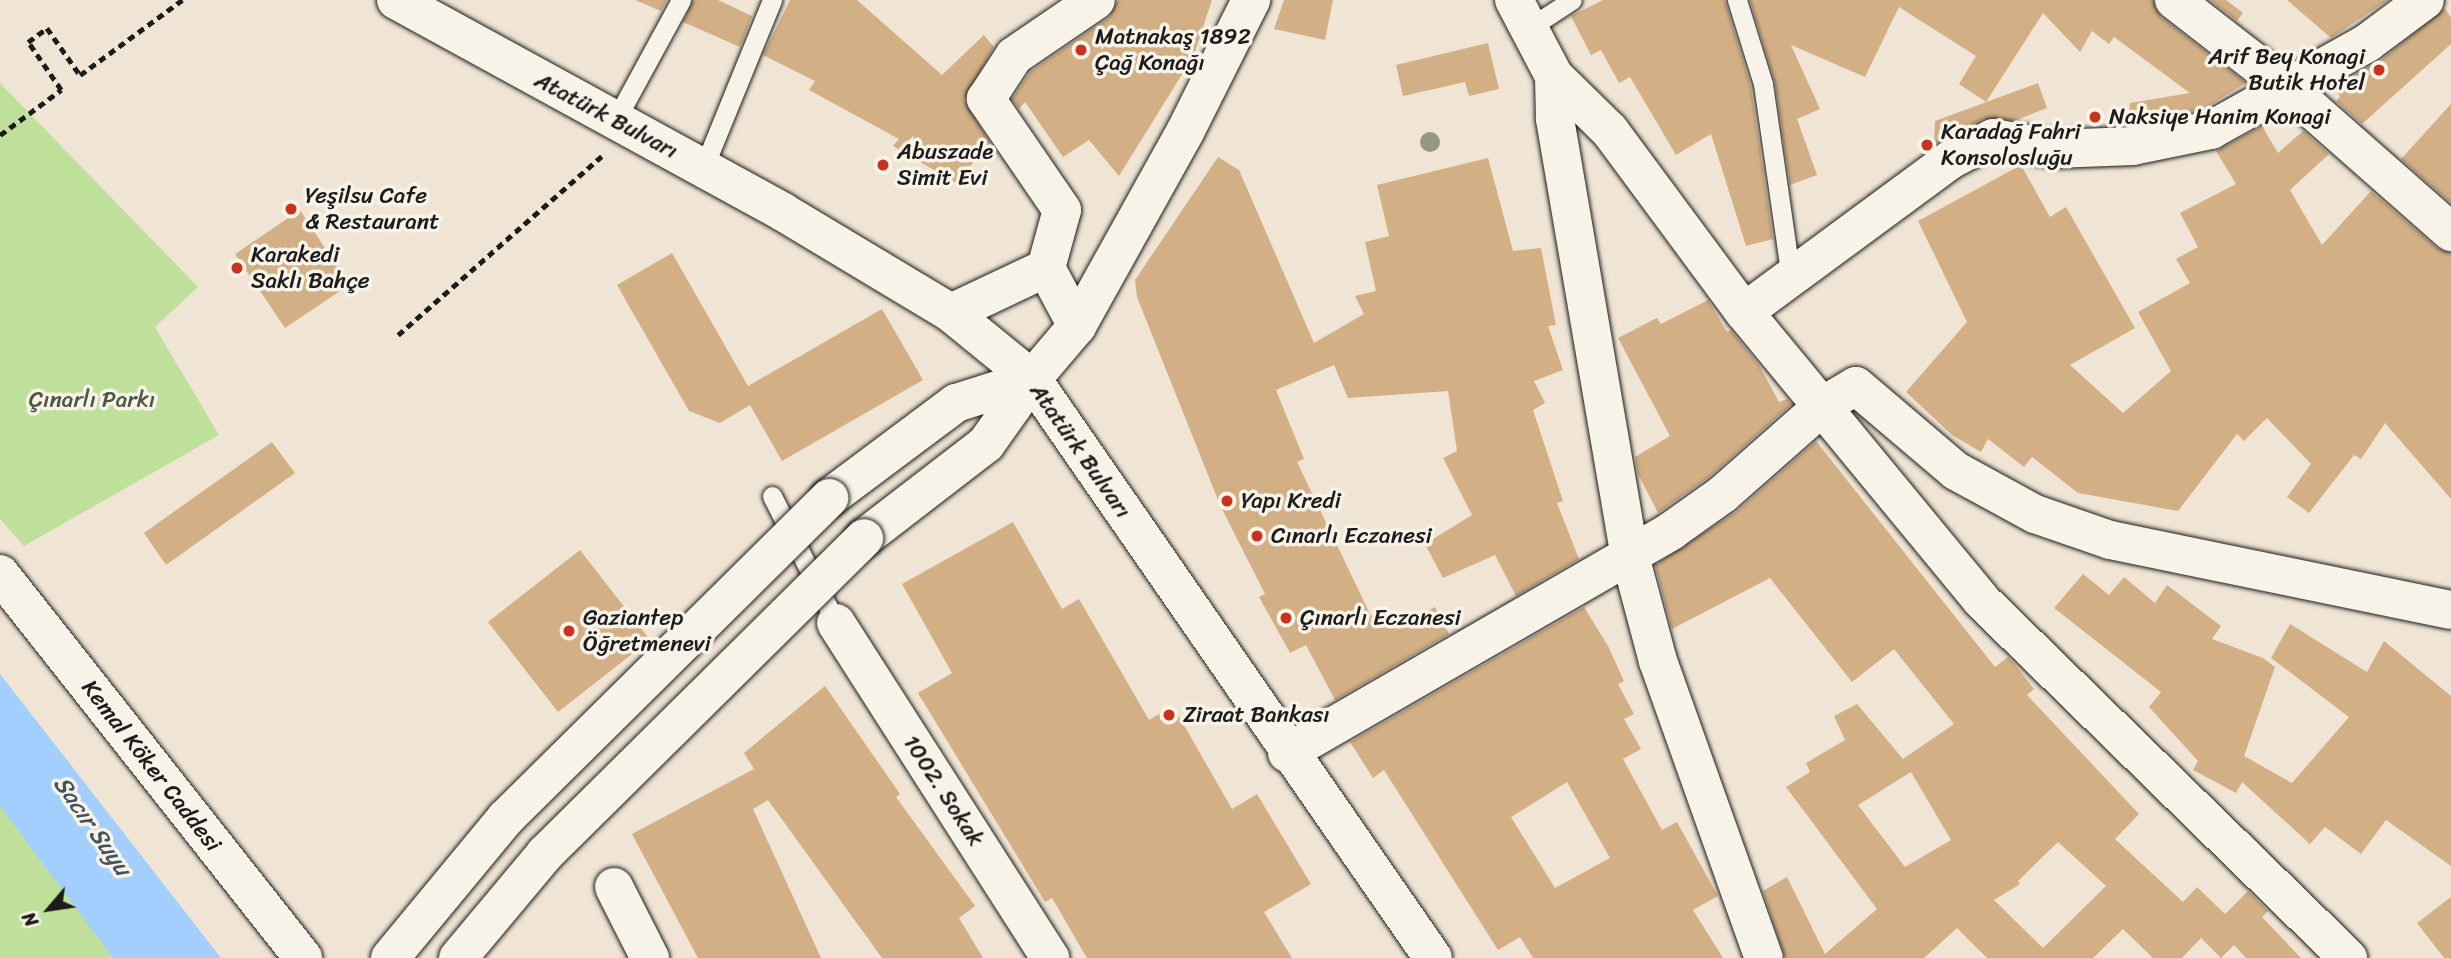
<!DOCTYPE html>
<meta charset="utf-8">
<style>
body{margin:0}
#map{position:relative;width:2451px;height:958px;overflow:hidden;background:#f0e5d4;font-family:Sriracha,sans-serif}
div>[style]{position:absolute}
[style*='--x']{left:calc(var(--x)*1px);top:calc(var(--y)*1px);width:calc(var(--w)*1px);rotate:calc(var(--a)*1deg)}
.green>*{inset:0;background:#bee09a}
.water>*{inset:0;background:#a2cffd}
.building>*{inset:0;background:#d2af85}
.path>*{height:4.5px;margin-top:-2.25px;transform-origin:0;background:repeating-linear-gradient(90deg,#1c1c1c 0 7px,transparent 0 12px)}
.roads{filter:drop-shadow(0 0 2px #1c1c1c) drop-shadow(0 0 2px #1c1c1c)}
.service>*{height:19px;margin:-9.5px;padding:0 9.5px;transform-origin:9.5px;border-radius:9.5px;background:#f7f3e8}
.minor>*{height:38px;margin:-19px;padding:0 19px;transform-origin:19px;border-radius:19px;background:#f7f3e8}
.tertiary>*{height:38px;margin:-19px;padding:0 19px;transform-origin:19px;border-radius:19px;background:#f7f3e8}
.secondary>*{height:38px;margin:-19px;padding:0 19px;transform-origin:19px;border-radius:19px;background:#f7f3e8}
.bridges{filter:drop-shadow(0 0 2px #1c1c1c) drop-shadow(0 0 2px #1c1c1c)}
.secondary-bridge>*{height:38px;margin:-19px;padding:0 19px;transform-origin:19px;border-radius:19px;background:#f7f3e8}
.trees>*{width:20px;height:20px;margin:-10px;border-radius:50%;background:#969784}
.dots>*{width:19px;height:19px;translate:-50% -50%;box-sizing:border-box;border:4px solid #f7f3e8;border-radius:50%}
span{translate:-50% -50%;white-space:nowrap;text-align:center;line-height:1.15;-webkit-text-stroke:7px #f7f3e8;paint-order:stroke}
.poi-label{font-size:23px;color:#1c1c1c}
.left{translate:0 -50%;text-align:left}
.right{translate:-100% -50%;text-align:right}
.street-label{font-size:23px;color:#1c1c1c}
.park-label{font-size:23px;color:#4d5742}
.water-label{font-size:24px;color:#445260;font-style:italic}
.north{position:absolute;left:14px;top:874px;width:70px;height:70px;-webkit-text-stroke:5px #f7f3e8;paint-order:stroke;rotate:241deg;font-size:19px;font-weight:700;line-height:28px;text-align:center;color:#1c1c1c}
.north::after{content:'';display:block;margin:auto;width:24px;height:32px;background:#1c1c1c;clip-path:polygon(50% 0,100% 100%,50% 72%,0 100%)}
</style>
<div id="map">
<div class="green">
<div style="clip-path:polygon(0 83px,198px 287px,155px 327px,219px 435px,24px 546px,0 519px)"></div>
<div style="clip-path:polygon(0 729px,179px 958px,0 958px)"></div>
</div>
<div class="water">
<div style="clip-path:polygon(0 674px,221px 958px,113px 958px,0 806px)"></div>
</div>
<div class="building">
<div style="clip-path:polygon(635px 0,667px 0,661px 11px)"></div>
<div style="clip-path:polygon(693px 0,718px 0,752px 16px,740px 47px,683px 22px)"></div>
<div style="clip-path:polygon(790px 0,857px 0,942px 75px,984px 35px,994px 47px,964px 100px,990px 143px,956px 183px,893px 146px,899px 139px,809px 90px,815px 81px,763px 55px)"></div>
<div style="clip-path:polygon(1118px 0,1212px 0,1194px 55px,1119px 176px,1089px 140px,1063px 157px,1025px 102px,1019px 109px,1012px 99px,1030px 72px,1108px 18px)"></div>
<div style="clip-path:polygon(1284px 0,1333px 0,1325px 40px,1274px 29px)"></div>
<div style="clip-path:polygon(1603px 0,1725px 0,1751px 87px,1773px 239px,1746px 246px,1711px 134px,1676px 155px,1630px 77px,1619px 83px,1601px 50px,1591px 55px,1571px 16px)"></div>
<div style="clip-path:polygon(1750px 0,2153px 0,2161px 17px,2246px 83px,2203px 109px,2128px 124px,2130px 103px,2190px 93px,2114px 37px,2109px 44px,2092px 31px,2080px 52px,2043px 13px,1986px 102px,1959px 84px,1976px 56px,1899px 7px,1865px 77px,1791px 45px,1820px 109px,1797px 119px,1817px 175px,1790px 185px,1775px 82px)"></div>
<div style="clip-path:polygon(2210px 0,2226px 0,2243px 13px,2237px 21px)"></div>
<div style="clip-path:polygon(2287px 0,2388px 0,2331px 38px)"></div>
<div style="clip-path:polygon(2445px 8px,2451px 18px,2451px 44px,2362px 124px,2336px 101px,2340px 97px,2334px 86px,2380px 61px)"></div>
<div style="clip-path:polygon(1488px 43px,1499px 89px,1469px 96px,1465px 82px,1403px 96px,1396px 65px)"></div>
<div style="clip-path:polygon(2038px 83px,2047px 108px,2016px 120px,1983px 119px,1934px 144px,1935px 121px)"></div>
<div style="clip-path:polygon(2451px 104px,2451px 203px,2401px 159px)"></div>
<div style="clip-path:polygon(2262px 126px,2278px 153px,2303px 131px,2329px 154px,2290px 190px,2322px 245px,2371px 191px,2437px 248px,2451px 253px,2451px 499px,2385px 423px,2361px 459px,2354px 455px,2309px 513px,2287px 497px,2311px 464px,2267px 418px,2244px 441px,2237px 434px,2178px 511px,2078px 493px,2032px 457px,2024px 467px,1988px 439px,1981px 452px,1952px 435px,1906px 392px,1967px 322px,1918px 221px,2021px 165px,2050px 217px,2066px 207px,2135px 328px,2070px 365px,2123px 413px,2171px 371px,2138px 312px,2190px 283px,2176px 259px,2198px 247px,2180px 213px,2236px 184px,2216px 151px)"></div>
<div style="clip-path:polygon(1218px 157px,1239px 170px,1314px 343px,1364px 314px,1355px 296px,1376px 291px,1365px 242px,1389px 236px,1377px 185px,1488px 158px,1513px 251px,1541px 248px,1556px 325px,1548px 326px,1563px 370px,1534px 381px,1545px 403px,1533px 410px,1563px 501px,1557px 503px,1579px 559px,1516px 596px,1495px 555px,1443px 578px,1425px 544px,1472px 515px,1443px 458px,1457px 451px,1448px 391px,1348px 398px,1334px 365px,1276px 390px,1304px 459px,1297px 462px,1371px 616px,1384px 609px,1394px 629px,1435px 607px,1449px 634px,1335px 700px,1306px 645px,1290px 653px,1259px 597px,1265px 594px,1220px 505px,1137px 297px,1135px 280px)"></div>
<div style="clip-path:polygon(300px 210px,349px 285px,285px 328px,235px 254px)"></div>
<div style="clip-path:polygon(672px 253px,748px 386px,882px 309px,923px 380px,782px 461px,750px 405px,720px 423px,689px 411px,617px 285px)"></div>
<div style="clip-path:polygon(1708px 300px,1727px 332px,1731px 330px,1759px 365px,1779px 402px,1787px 399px,1792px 404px,1709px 477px,1658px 513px,1638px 474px,1635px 457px,1670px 436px,1618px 338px,1657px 318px,1661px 324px)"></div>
<div style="clip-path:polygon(evenodd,1816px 441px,1995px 667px,2008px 657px,2013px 662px,2034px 689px,2027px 695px,2139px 814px,2115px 839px,2183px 902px,2197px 887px,2225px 914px,2248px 891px,2268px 911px,2262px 917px,2301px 958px,2246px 958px,2234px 945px,2221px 958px,2201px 938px,2182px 958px,2153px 958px,2123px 929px,2093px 958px,1987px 958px,1957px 928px,1924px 958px,1785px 958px,1763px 891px,1787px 877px,1825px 954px,1877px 909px,1786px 787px,1810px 772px,1806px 763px,1845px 740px,1834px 716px,1857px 704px,1903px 759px,1954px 724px,1894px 649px,1852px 682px,1770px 578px,1672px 629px,1655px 565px,1736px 512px,1816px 441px,1911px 772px,1951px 840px,1905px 867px,1858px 805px,1911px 772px,1816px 441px,2058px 842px,2106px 886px,2043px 948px,1994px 900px,2020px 884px,2018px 881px,2058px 842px)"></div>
<div style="clip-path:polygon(272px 442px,295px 473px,166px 565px,144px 533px)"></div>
<div style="clip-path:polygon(1013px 522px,1062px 609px,1079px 599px,1149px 720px,1173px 706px,1232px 809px,1257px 794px,1311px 884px,1264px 912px,1292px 958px,1087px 958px,1052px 898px,1045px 902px,918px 693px,952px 673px,902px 584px)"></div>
<div style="clip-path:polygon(580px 550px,650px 640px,558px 712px,488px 622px)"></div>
<div style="clip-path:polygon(2083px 574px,2109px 595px,2124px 577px,2155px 603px,2167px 585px,2221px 626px,2212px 639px,2263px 658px,2275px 667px,2244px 756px,2292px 783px,2349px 717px,2271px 658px,2290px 624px,2367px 672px,2384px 641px,2451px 696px,2451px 866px,2386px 820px,2361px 854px,2325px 827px,2310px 844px,2242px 782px,2236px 793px,2193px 770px,2198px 761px,2149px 707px,2161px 692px,2054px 608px)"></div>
<div style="clip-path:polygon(evenodd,1584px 607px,1608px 646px,1624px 681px,1618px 684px,1634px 714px,1624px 719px,1641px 749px,1623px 759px,1662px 830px,1677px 822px,1718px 896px,1693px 910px,1723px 958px,1533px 958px,1520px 937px,1498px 950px,1384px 770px,1373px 778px,1350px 742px,1584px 607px,1567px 782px,1610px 858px,1555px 888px,1511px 817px,1567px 782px)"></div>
<div style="clip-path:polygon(825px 686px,900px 794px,896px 797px,975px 906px,959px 918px,983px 958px,882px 958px,768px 800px,753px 809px,821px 958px,698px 958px,632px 834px,754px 769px,744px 753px)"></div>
<div style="clip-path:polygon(2451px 897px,2451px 958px,2444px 958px,2417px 923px)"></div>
</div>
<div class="path">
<div style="--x:0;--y:135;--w:76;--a:-36.4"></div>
<div style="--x:61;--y:90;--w:58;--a:-124.5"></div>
<div style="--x:28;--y:42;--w:24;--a:-36"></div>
<div style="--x:47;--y:28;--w:57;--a:54.9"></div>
<div style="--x:80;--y:75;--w:127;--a:-36.3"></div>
<div style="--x:398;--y:335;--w:271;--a:-41.3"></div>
</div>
<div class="roads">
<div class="service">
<div style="--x:1737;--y:0;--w:88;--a:72.8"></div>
<div style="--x:1763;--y:84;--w:197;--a:81.8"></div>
<div style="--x:1529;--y:28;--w:51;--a:-33.1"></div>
<div style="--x:615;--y:121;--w:138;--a:-61.4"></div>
<div style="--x:703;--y:169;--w:183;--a:-67.8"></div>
<div style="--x:772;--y:496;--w:142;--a:63.3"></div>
</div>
<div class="minor">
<div style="--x:1514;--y:0;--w:86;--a:62.2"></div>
<div style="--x:1554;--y:76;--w:78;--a:44.5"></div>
<div style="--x:1610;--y:131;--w:225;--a:53.5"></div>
<div style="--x:1744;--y:312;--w:373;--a:50.5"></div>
<div style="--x:1981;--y:600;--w:513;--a:44.29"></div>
<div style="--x:2174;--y:0;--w:147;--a:37.8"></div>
<div style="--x:2290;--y:90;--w:215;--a:41.4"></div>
<div style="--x:1554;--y:76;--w:43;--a:88.7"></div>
<div style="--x:1555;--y:119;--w:443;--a:80.3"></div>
<div style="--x:1630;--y:556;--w:109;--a:75.1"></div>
<div style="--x:1658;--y:661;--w:315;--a:70.4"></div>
<div style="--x:1046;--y:268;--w:66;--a:61.9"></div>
<div style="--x:1744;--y:312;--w:256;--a:-36.4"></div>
<div style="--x:1950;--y:160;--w:48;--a:-27.1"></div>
<div style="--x:1993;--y:138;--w:62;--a:10.2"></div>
<div style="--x:2054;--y:149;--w:79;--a:-2.2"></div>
<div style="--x:2133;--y:146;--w:80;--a:-11.6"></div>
<div style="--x:2211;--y:130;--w:179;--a:-29.1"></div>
<div style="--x:2367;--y:43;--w:72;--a:-36.6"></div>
<div style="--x:951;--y:313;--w:105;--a:-25.3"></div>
<div style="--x:1046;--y:268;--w:60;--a:-74.6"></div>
<div style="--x:1062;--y:210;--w:135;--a:-124.4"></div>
<div style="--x:986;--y:99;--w:51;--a:-56.9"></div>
<div style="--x:1014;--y:56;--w:99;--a:-34.3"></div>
<div style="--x:836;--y:623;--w:398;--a:57.4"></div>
<div style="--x:1287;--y:753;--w:444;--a:-30"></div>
<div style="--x:1671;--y:531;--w:64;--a:-35.4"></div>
<div style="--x:1723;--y:494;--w:135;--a:-41.4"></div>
<div style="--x:1824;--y:405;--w:37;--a:-31"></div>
<div style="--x:1856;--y:386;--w:131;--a:40.4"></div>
<div style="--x:1956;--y:471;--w:90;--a:28.6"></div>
<div style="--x:2035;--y:514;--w:79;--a:19.1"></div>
<div style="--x:2110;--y:540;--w:348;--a:11.6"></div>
<div style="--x:614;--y:887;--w:80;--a:63.1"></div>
</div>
<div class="tertiary">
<div style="--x:1032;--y:379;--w:70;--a:-49.7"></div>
<div style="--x:1077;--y:326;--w:222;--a:-60.9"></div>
<div style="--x:1185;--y:132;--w:148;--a:-63.4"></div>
<div style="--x:0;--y:574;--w:489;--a:51.7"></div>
</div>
<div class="secondary">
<div style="--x:396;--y:0;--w:441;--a:28.7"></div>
<div style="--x:783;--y:212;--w:196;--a:31"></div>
<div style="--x:951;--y:313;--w:104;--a:39.2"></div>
<div style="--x:1032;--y:379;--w:704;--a:55.29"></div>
<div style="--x:829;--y:498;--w:159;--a:-36.8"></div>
<div style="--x:956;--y:403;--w:80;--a:-17.5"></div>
<div style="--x:864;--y:538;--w:154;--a:-37.6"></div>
<div style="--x:986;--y:444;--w:80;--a:-54.7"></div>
</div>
</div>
<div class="bridges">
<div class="secondary-bridge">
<div style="--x:390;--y:958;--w:182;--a:-50.4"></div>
<div style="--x:506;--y:818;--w:455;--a:-44.7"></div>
<div style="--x:458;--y:958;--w:136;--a:-50.1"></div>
<div style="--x:545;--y:854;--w:449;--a:-44.7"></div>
</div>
</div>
<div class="trees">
<div style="left:1430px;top:142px"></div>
</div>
<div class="dots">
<div style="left:1081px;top:50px;background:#c8321e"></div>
<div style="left:2379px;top:70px;background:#c8321e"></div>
<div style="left:2095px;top:117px;background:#c8321e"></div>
<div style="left:1927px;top:145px;background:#c8321e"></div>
<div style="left:883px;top:165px;background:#c8321e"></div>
<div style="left:291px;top:209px;background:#c8321e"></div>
<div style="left:237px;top:268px;background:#c8321e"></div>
<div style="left:1227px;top:501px;background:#c8321e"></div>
<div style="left:1257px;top:536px;background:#c8321e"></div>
<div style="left:1286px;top:618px;background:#c8321e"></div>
<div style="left:569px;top:631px;background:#c8321e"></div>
<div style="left:1169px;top:715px;background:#c8321e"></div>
</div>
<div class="poi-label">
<span class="left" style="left:1095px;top:50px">Matnakaş 1892<br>Çağ Konağı</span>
<span class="right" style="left:2365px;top:70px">Arif Bey Konagi<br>Butik Hotel</span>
<span class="left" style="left:2109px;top:117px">Naksiye Hanim Konagi</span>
<span class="left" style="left:1941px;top:145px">Karadağ Fahri<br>Konsolosluğu</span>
<span class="left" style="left:897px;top:165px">Abuszade<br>Simit Evi</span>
<span class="left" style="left:305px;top:209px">Yeşilsu Cafe<br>&amp; Restaurant</span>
<span class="left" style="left:251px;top:268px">Karakedi<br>Saklı Bahçe</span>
<span class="left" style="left:1241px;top:501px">Yapı Kredi</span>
<span class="left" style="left:1271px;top:536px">Cınarlı Eczanesi</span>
<span class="left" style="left:583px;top:631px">Gaziantep<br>Öğretmenevi</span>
<span class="left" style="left:1300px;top:618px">Çınarlı Eczanesi</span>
<span class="left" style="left:1183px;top:715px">Ziraat Bankası</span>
</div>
<div class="street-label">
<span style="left:606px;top:116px;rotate:28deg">Atatürk Bulvarı</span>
<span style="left:1080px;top:451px;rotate:55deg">Atatürk Bulvarı</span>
<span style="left:151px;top:766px;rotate:52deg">Kemal Köker Caddesi</span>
<span style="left:943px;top:791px;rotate:57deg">1002. Sokak</span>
</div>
<div class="park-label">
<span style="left:92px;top:400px">Çınarlı Parkı</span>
</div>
<div class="water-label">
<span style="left:92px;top:826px;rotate:55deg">Sacır Suyu</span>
</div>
<div class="north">N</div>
</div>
